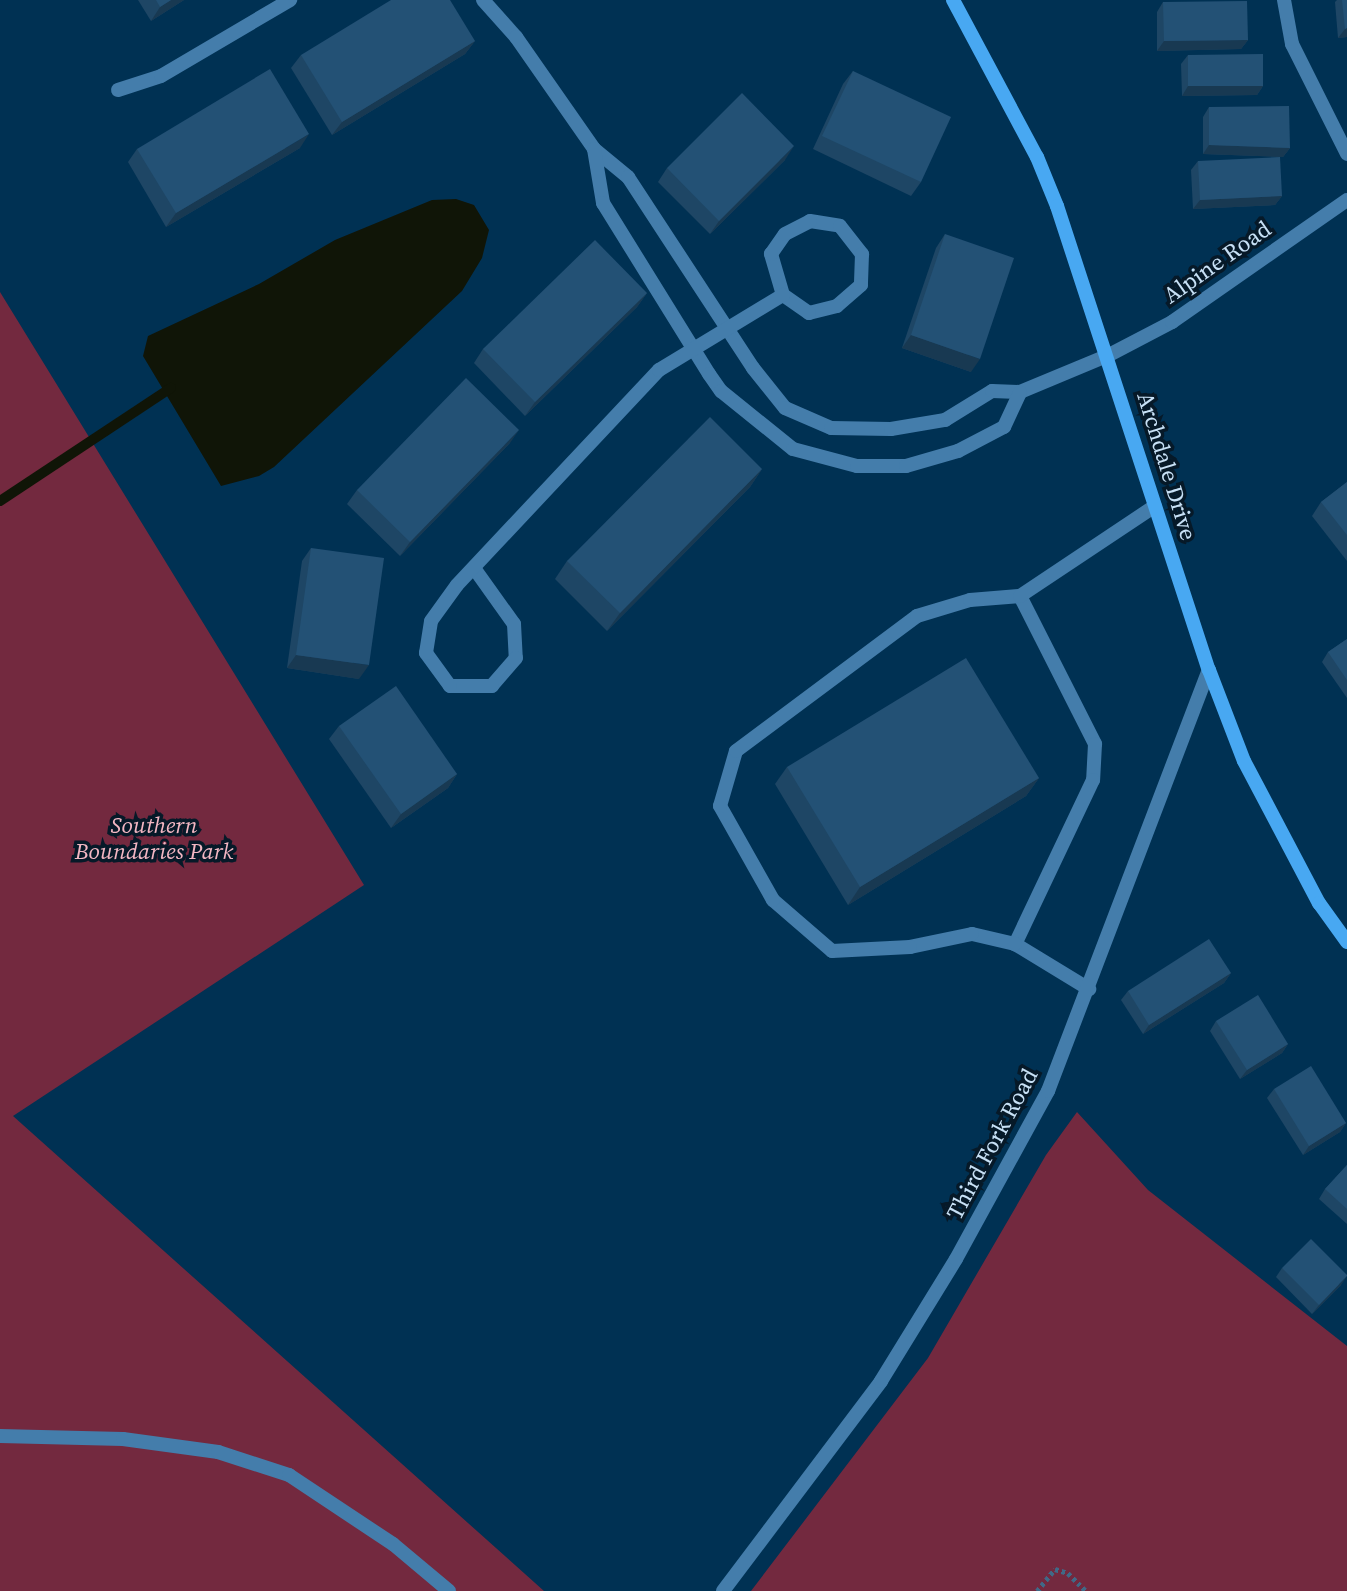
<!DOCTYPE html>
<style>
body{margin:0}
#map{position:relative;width:1347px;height:1591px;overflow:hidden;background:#003153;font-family:"Source Serif 4",serif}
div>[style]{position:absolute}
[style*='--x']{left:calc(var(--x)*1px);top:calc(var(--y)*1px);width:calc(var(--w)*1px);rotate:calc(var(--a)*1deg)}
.green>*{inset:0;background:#73293f}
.water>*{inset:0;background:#101507}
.stream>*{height:10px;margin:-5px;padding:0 5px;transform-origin:5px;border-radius:5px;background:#101507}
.path>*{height:4.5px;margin-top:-2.25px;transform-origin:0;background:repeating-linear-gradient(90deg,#406987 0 3.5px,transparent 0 7px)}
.lane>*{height:14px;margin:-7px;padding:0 7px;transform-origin:7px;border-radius:7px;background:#447dab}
.street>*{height:14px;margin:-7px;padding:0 7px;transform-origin:7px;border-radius:7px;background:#447dab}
.secondary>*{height:14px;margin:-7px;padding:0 7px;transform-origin:7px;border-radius:7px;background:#48a8f2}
.wall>*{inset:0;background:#1e4665}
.shaded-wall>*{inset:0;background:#183952}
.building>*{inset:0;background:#235175}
span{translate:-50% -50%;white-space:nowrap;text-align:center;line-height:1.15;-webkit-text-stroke:7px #061928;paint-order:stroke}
.street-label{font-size:23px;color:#c8e1f6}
.park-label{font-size:23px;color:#f3b7c3;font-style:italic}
</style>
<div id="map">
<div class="green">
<div style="clip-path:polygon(0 292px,364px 885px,13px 1116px,544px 1591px,0 1591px)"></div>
<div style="clip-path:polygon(1077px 1112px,1148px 1190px,1347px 1346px,1347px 1591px,751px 1591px,928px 1358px,1046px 1155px)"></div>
</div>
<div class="water">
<div style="clip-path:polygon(456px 199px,474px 205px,489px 230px,482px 258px,462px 291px,274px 467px,259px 476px,221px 486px,143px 356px,148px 336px,259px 284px,335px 240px,432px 200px)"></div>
</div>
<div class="stream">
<div style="--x:0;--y:501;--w:205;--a:-33.5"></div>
</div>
<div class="path">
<div style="--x:1037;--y:1591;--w:28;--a:-51"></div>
<div style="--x:1055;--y:1569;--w:14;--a:17"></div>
<div style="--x:1068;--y:1573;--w:25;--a:45"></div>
</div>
<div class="lane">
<div style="--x:1020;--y:596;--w:166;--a:63.1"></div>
<div style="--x:1095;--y:744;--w:36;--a:93"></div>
<div style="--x:1093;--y:780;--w:182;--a:115.4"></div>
<div style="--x:1015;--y:944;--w:87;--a:31.3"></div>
<div style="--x:1015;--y:944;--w:44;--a:-166.9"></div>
<div style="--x:972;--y:934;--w:63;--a:168.2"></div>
<div style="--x:910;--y:947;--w:78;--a:177.1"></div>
<div style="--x:832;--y:951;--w:78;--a:-139.2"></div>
<div style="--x:773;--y:900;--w:108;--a:-119.4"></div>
<div style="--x:720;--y:806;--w:57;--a:-73.8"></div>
<div style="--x:736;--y:751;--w:226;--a:-36.7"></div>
<div style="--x:917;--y:616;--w:55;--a:-16.8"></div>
<div style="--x:970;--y:600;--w:50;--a:-4.6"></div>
<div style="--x:1020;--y:596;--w:162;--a:-33.7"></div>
<div style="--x:0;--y:1436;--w:123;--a:1.4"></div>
<div style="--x:123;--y:1439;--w:96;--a:7.8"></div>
<div style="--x:218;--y:1452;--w:75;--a:17.9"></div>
<div style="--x:289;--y:1475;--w:125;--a:33.6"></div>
<div style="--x:393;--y:1544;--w:73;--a:40"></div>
</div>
<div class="street">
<div style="--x:483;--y:0;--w:50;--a:48.3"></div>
<div style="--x:516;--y:37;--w:136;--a:55.1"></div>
<div style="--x:594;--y:149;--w:44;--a:39.5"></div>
<div style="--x:628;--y:177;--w:228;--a:56.8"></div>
<div style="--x:753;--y:368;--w:51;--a:51.3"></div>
<div style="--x:785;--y:408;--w:50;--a:23.5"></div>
<div style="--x:831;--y:428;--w:60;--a:1"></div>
<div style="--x:891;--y:429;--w:55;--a:-9.5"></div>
<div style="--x:945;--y:420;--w:55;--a:-31.7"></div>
<div style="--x:992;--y:391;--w:28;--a:2"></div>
<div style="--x:1020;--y:392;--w:96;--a:-22.6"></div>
<div style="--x:1109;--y:355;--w:71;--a:-27.6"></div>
<div style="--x:1172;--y:322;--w:213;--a:-34.9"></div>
<div style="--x:1284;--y:0;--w:45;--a:79.7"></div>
<div style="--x:1292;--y:44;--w:123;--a:63.4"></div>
<div style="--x:118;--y:90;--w:45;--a:-18"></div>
<div style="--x:161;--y:76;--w:150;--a:-30.5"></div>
<div style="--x:594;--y:149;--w:55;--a:80.5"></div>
<div style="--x:603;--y:203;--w:201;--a:58.2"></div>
<div style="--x:709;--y:374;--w:21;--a:55"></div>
<div style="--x:721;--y:391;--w:92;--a:38.9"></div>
<div style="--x:793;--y:449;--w:66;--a:14.9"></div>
<div style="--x:857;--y:466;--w:49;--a:0"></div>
<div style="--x:906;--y:466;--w:54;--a:-16.1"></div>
<div style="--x:958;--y:451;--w:52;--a:-27.6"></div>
<div style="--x:1004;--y:427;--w:38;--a:-65"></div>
<div style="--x:810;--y:221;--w:30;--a:9"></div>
<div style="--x:840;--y:226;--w:36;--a:52"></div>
<div style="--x:862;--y:254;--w:31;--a:92"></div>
<div style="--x:861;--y:285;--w:32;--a:139"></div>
<div style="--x:837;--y:306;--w:29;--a:166"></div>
<div style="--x:809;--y:313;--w:32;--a:-145"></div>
<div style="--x:783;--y:295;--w:43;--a:-106.3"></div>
<div style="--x:771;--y:254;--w:24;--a:-55"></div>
<div style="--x:785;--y:234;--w:28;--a:-27"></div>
<div style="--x:474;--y:568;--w:69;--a:54.5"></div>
<div style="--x:514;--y:624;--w:34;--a:87"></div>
<div style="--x:516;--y:658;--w:37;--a:131"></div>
<div style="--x:492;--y:686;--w:42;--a:180"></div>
<div style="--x:450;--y:686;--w:41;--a:-126"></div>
<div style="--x:426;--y:653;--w:32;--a:-81"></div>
<div style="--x:431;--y:621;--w:44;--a:-54.2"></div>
<div style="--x:457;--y:585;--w:295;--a:-46.8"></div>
<div style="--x:659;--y:370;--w:145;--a:-31.2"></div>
<div style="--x:723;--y:1591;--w:263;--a:-53"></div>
<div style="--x:881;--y:1381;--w:143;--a:-58.4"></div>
<div style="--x:956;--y:1259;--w:192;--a:-61.3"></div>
<div style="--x:1048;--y:1091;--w:451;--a:-69.1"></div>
</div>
<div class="secondary">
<div style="--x:953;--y:0;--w:178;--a:61.9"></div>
<div style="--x:1037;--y:157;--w:53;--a:67.8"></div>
<div style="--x:1057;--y:206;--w:488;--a:71.9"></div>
<div style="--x:1209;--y:670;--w:97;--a:69"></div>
<div style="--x:1244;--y:761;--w:161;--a:62.2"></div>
<div style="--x:1319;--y:903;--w:48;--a:54.3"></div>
</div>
<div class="wall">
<div style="clip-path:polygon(138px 0,184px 0,151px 21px)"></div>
<div style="clip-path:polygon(1337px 0,1347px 0,1347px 37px,1338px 38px,1335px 2px)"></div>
<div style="clip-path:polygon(1163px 2px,1248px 40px,1241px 49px,1157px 51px,1157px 12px)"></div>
<div style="clip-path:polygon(475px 41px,465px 54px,332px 135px,291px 68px,301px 55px)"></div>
<div style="clip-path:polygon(1188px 55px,1263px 86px,1257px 95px,1182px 96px,1181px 64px)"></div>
<div style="clip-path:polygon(853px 71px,921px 182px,911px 196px,813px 149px,843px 84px)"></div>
<div style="clip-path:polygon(1209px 107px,1290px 148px,1283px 157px,1203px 154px,1203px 117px)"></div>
<div style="clip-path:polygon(300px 148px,166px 227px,128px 162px,137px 149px)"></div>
<div style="clip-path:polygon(785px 160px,710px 234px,658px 182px,667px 168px)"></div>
<div style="clip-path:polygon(1198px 161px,1282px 196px,1275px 205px,1193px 209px,1191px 170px)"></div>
<div style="clip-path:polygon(945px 234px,971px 372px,902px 348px,936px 248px)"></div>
<div style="clip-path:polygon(647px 293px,637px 307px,525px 416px,474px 363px,483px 349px)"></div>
<div style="clip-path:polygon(510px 443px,400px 556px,347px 504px,357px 490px)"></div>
<div style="clip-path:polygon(762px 469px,750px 487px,607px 631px,555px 579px,567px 561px)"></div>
<div style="clip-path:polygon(1347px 482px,1347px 561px,1312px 516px,1321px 502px)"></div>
<div style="clip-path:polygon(311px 548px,359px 679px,287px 668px,302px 561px)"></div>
<div style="clip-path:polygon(1347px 639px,1347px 698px,1322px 662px,1328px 652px)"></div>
<div style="clip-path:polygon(339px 726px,457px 774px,448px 788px,391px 828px,329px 739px)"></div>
<div style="clip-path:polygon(787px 767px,1039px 778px,1026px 796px,848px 905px,775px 784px)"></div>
<div style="clip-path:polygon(1231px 973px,1224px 983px,1143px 1034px,1121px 1000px,1128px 991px)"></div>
<div style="clip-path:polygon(1216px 1021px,1288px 1044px,1282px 1053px,1240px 1079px,1210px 1031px)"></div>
<div style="clip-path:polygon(1274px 1089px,1346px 1123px,1340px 1132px,1303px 1155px,1267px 1098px)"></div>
<div style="clip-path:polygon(1347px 1165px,1347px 1224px,1319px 1199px,1325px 1189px)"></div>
<div style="clip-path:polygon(1282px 1268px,1341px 1285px,1312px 1314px,1276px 1277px)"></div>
</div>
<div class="shaded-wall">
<div style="clip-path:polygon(171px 0,184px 0,151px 21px,160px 7px)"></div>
<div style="clip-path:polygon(1347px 28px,1347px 37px,1338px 38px,1345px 29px)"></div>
<div style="clip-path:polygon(1248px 40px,1241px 49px,1157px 51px,1164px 41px)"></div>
<div style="clip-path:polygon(475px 41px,465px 54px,332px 135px,342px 122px)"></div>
<div style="clip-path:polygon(1188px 86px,1263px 86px,1257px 95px,1182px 96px)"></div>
<div style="clip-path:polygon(309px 134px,300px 148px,166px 227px,176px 213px)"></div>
<div style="clip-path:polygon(1209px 145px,1290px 148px,1283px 157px,1203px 154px)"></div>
<div style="clip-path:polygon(794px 146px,785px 160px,710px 234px,719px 221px)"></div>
<div style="clip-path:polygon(1282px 196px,1275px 205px,1193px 209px,1200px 200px)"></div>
<div style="clip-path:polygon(647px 293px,637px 307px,525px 416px,535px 402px)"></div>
<div style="clip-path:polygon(911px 335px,980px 359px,971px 372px,902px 348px)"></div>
<div style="clip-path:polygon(519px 430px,510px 443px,400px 556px,410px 542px)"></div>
<div style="clip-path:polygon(762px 469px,750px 487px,607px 631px,620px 613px)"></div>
<div style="clip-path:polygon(296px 655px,369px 665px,359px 679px,287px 668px)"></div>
<div style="clip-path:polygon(457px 774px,448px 788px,391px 828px,401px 814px)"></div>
<div style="clip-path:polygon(1039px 778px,1026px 796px,848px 905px,860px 887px)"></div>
<div style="clip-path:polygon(1231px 973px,1224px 983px,1143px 1034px,1149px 1025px)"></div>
<div style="clip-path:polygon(1288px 1044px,1282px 1053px,1240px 1079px,1247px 1070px)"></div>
<div style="clip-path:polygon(1346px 1123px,1340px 1132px,1303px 1155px,1309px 1146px)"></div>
<div style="clip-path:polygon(1347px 1276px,1341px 1285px,1312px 1314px,1319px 1305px)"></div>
</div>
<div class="building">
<div style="clip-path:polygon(156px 0,171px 0,160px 7px)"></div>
<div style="clip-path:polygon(391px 0,450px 0,475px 41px,342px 122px,301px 55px)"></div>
<div style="clip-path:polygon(1342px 0,1347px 0,1347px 28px,1345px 29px)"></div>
<div style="clip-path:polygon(1247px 1px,1248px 40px,1164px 41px,1163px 2px)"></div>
<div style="clip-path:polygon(1263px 54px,1263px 86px,1188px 86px,1188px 55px)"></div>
<div style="clip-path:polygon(270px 69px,309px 134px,176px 213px,137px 149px)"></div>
<div style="clip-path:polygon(853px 71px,951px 117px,921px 182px,822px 136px)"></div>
<div style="clip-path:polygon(742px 93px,794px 146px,719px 221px,667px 168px)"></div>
<div style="clip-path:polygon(1289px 106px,1290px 148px,1209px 145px,1209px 107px)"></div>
<div style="clip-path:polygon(1280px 157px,1282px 196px,1200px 200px,1198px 161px)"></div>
<div style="clip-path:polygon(945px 234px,1014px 258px,980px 359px,911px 335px)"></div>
<div style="clip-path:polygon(595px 240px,647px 293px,535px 402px,483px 349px)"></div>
<div style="clip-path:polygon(466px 378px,519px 430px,410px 542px,357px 490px)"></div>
<div style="clip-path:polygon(710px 417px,762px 469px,620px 613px,567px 561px)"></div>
<div style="clip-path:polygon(1347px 482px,1347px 535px,1321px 502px)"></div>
<div style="clip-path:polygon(311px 548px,384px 558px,369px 665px,296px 655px)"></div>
<div style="clip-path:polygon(1347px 639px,1347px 680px,1328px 652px)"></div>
<div style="clip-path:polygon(966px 658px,1039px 778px,860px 887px,787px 767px)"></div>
<div style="clip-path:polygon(396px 686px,457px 774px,401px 814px,339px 726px)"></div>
<div style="clip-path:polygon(1209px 939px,1231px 973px,1149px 1025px,1128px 991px)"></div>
<div style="clip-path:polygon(1258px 995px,1288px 1044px,1247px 1070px,1216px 1021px)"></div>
<div style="clip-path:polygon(1311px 1066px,1346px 1123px,1309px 1146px,1274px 1089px)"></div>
<div style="clip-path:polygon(1347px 1165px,1347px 1209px,1325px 1189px)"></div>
<div style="clip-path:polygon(1311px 1239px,1347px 1275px,1347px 1276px,1319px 1305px,1282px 1268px)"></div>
</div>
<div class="street-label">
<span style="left:1217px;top:262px;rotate:-35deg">Alpine Road</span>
<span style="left:1167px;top:466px;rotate:73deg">Archdale Drive</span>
<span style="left:992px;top:1144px;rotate:-62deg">Third Fork Road</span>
</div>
<div class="park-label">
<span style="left:154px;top:838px">Southern<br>Boundaries Park</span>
</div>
</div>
